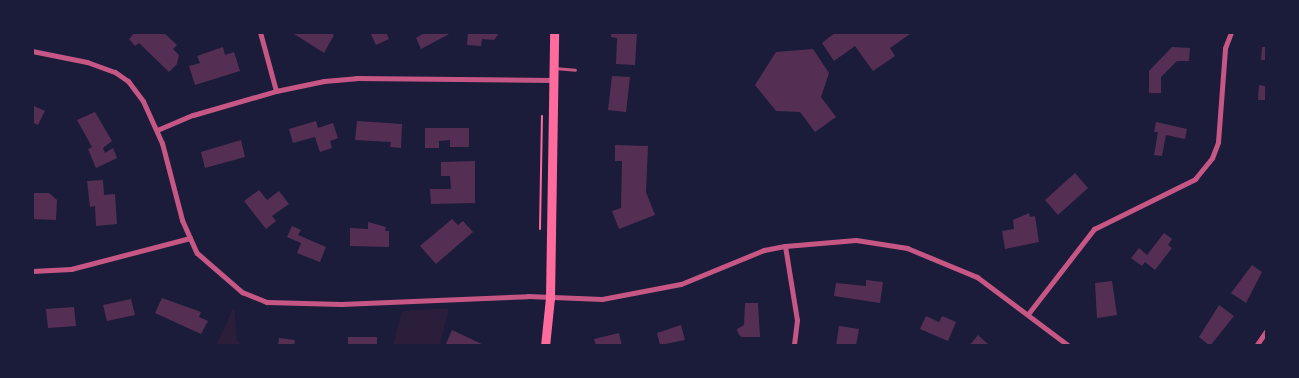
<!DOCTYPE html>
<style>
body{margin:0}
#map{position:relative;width:1299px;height:378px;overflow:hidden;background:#1b1b3a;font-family:Cabin,sans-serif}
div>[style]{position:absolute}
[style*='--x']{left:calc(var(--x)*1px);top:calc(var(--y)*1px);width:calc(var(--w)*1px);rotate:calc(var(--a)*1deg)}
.green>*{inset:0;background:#2a1e3b}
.building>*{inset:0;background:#542f53}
.path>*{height:2px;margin:-1px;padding:0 1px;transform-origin:1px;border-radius:1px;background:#ff6b9d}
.service>*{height:3px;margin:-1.5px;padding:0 1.5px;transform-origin:1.5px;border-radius:1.5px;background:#c65784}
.minor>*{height:5px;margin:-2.5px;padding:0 2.5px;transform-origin:2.5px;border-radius:2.5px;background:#c65784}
.secondary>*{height:9px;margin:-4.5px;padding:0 4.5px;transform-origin:4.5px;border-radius:4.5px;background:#ff6b9d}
span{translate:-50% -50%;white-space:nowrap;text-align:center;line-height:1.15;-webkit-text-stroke:5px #1b1b3a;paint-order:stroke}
.frame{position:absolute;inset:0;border:34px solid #1b1b3a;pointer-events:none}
</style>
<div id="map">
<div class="green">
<div style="clip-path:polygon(234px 307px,237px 340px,242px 345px,216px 345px)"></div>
<div style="clip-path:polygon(449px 308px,440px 345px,393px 345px,402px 311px)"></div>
</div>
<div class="building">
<div style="clip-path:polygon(135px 32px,163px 32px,177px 45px,173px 49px,179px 55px,177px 64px,169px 72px,139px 43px,135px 46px,129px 39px)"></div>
<div style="clip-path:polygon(291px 32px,329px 32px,334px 35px,324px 53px)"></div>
<div style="clip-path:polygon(370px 32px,386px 32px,389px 39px,376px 45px)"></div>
<div style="clip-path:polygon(426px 32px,453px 32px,421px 49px,416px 38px)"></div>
<div style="clip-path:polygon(468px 32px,500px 32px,494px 40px,482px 39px,481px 46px,467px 45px)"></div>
<div style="clip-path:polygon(611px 32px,637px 32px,635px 65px,616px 64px,617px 38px,611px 37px)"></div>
<div style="clip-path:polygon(836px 32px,913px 32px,890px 48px,895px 56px,873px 71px,855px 46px,834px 61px,822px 43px)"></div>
<div style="clip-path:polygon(223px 47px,225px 55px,234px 52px,240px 71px,195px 85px,189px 66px,200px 63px,197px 56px)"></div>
<div style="clip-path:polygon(1172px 47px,1190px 48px,1189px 61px,1177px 61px,1161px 77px,1161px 93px,1149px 93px,1149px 71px)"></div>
<div style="clip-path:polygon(1262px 47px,1266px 47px,1266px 60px,1261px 60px)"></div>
<div style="clip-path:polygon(813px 49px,829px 73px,821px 97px,836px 117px,815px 132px,800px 112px,776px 111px,755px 85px,776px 52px)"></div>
<div style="clip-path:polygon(612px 76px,630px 77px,626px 112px,608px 110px)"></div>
<div style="clip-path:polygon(1265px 78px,1266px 100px,1258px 100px,1259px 85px,1265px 86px)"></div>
<div style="clip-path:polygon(32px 105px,45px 111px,38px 125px,32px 122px)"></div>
<div style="clip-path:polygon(95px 112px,112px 141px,103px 148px,105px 153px,113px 148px,117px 158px,96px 168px,88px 149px,92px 147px,77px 120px)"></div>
<div style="clip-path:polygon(316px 121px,318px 128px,333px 123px,338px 138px,330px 141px,332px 148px,320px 152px,315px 137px,293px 143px,289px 129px)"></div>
<div style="clip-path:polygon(357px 121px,402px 124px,401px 148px,390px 147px,391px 142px,355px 140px)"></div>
<div style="clip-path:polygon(1156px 122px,1187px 129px,1185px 139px,1166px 135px,1162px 156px,1154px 155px,1158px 132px,1154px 132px)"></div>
<div style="clip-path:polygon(425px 128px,469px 128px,469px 147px,450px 147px,450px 140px,439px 141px,439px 148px,425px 148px)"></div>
<div style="clip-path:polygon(241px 140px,245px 157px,205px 168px,201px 152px)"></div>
<div style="clip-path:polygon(615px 145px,648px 146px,646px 192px,655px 215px,619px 229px,612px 211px,621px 208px,622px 161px,615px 161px)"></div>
<div style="clip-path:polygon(475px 161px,475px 203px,431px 204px,430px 189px,451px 189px,450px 176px,441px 176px,441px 162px)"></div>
<div style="clip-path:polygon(1075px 173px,1088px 188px,1058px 215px,1045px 200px)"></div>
<div style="clip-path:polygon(103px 180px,104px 195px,115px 194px,117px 224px,96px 226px,95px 206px,90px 207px,87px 181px)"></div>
<div style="clip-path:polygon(259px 190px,267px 200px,279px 191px,289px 204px,272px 216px,276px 221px,266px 229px,244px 201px)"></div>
<div style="clip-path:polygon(32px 193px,49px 193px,57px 200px,56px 220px,32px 219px)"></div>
<div style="clip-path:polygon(1029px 213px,1030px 217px,1035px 216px,1039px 242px,1005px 249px,1002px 231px,1014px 229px,1013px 220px)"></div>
<div style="clip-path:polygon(452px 219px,458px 225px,463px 221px,473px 232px,436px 264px,420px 246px)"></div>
<div style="clip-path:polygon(368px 222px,386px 227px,385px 231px,389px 231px,389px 247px,350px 246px,350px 228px,368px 229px)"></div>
<div style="clip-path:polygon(292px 226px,301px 230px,298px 235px,326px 247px,320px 262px,297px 253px,301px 243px,287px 237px)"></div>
<div style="clip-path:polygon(1164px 233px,1172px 239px,1168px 245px,1172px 248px,1155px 270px,1145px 262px,1142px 266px,1131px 258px,1139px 248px,1147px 255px)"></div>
<div style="clip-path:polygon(1252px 265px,1262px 272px,1246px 303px,1231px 293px)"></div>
<div style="clip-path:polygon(866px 280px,883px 282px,880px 303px,834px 296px,836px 283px,866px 286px)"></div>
<div style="clip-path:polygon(1112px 281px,1117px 315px,1097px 318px,1095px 283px)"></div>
<div style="clip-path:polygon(162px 298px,201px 312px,199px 317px,208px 321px,201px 334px,155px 313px)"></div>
<div style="clip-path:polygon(131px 299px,135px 315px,107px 321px,103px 305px)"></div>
<div style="clip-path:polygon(745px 303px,758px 303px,760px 337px,741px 337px,738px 333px,737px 329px,744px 325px)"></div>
<div style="clip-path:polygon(1219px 305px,1234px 316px,1210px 346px,1199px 337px)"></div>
<div style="clip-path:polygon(74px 307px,76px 326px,48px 328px,46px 309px)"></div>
<div style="clip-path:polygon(926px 316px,939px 322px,942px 316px,956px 322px,948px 341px,920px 329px)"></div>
<div style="clip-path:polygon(681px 325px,685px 340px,660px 345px,657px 333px)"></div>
<div style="clip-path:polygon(839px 326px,859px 329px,856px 346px,836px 346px)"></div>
<div style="clip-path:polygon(452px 330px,486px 346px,445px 346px)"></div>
<div style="clip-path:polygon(619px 333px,622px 346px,596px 346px,594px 339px)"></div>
<div style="clip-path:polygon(978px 335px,990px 346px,969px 346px)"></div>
<div style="clip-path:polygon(348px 337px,377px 337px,377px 346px,348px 346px)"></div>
<div style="clip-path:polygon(279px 338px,295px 340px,294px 346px,278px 346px)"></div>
</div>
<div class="path">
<div style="--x:540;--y:229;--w:113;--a:-89"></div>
</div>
<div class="service">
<div style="--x:554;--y:68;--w:21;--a:5"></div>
</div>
<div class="minor">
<div style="--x:260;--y:32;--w:61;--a:74.8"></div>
<div style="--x:32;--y:51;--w:56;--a:11.3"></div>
<div style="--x:87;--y:62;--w:30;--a:20"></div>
<div style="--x:115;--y:72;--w:16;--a:35"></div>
<div style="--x:128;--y:81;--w:25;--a:53"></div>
<div style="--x:143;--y:101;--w:46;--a:65.7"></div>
<div style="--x:162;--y:143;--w:80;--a:75.4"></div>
<div style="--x:182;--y:220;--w:36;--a:66"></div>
<div style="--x:197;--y:253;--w:60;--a:40.9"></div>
<div style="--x:242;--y:292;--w:27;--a:22"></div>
<div style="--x:267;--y:302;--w:74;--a:1.5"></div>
<div style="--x:341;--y:304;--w:187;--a:-2.4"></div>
<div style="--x:528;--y:296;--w:74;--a:2.3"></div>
<div style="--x:602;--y:299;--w:80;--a:-10.8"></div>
<div style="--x:681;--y:284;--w:90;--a:-22.3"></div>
<div style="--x:764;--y:250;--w:21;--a:-11"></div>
<div style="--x:785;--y:246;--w:71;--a:-4.8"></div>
<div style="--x:856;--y:240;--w:52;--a:8.9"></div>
<div style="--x:907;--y:248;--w:76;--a:22.5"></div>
<div style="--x:977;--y:277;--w:115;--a:36.9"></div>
<div style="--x:157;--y:130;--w:39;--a:-23"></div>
<div style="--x:193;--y:115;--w:86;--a:-16.1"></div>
<div style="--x:276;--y:91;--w:49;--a:-11.8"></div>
<div style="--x:324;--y:81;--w:32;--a:-5"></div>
<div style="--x:356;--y:78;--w:197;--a:0.6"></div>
<div style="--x:785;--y:246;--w:75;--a:80.8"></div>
<div style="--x:797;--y:320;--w:26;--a:97"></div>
<div style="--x:32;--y:271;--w:39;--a:-3"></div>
<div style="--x:71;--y:269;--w:123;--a:-14.6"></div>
<div style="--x:1028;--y:314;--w:108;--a:-52.2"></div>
<div style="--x:1094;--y:229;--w:113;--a:-26.3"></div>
<div style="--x:1195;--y:179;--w:27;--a:-51"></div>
<div style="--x:1212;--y:158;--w:17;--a:-69"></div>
<div style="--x:1218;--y:142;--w:94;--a:-85.7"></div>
<div style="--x:1225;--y:48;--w:17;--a:-69"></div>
<div style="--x:1256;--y:346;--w:18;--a:-56"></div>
</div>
<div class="secondary">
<div style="--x:545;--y:346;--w:48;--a:-84.1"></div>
<div style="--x:550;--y:298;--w:266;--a:-89.1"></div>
</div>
<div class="frame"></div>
</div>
